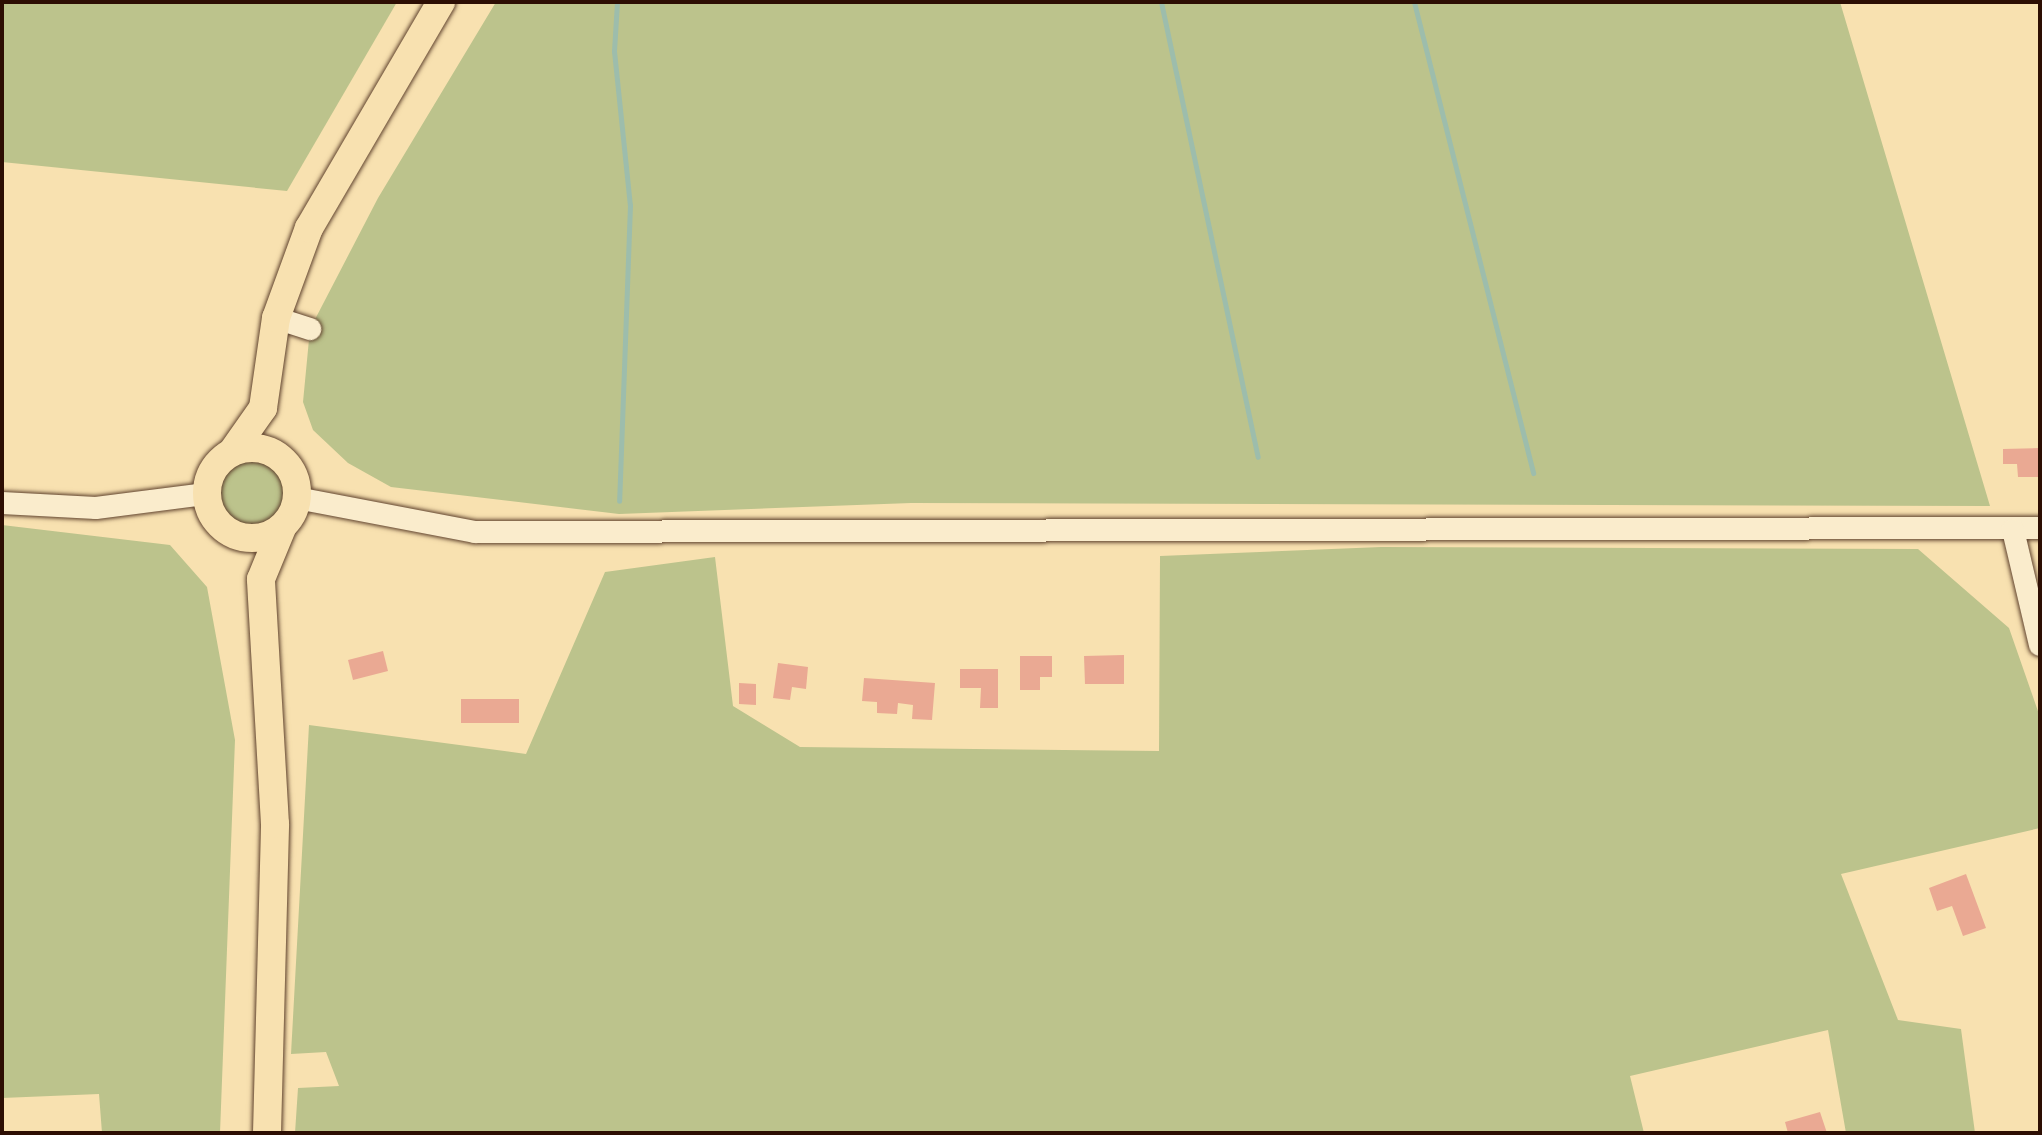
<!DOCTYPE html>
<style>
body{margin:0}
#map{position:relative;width:2042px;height:1135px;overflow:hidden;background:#f8e1b0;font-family:"Old Standard TT",serif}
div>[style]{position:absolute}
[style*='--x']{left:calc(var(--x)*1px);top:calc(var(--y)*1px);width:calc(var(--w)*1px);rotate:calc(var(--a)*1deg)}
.green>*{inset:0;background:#bcc38c}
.round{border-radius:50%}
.stream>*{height:5px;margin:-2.5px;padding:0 2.5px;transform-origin:2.5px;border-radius:2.5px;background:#9dbdac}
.building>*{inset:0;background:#eaa993}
.roads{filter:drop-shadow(0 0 2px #60432e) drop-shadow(0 0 2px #60432e)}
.minor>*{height:22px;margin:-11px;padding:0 11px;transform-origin:11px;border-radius:11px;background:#faeccc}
.major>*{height:28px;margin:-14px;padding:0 14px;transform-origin:14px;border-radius:14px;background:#f8e1b0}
.major>.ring{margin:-14px;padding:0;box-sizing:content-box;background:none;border:28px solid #f8e1b0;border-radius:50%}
span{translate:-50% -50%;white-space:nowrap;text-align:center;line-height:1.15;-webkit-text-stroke:8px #faeccc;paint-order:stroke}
.frame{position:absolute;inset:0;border:4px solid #2d0e03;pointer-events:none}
</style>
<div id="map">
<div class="green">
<div style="clip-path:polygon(2px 2px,397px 2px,287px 191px,2px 162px)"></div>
<div style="clip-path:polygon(496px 2px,1840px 2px,1990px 506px,911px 503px,619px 514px,391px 487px,348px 463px,313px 430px,303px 402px,310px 329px,378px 198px)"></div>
<div class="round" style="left:217px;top:457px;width:72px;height:72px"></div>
<div style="clip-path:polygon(2px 525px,170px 545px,207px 587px,235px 740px,220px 1133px,102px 1133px,99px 1094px,2px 1098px)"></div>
<div style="clip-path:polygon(1381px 547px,1918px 549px,2009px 628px,2040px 717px,2040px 828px,1841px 874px,1898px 1020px,1961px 1029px,1975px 1133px,1846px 1133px,1828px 1030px,1630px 1076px,1644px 1133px,295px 1133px,298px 1088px,339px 1086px,326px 1052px,291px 1054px,309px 725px,526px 754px,605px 572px,715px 557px,733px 706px,800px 747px,1159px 751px,1160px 556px)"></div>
</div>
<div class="stream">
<div style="--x:617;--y:2;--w:49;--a:93.5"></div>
<div style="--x:614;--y:51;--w:155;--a:84.1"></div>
<div style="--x:630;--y:205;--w:296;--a:92.1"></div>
<div style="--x:1161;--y:2;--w:465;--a:78"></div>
<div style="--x:1414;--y:2;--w:486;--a:75.8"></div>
</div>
<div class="building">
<div style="clip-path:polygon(2040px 448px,2040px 477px,2018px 477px,2017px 464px,2003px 464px,2003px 449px)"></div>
<div style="clip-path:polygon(383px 651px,388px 671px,353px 680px,348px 660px)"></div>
<div style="clip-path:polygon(1124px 655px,1124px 684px,1085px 684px,1084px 656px)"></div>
<div style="clip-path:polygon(1020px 656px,1052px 656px,1052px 677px,1040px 677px,1040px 690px,1020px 690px)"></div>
<div style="clip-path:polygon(778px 663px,808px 667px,806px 689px,792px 687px,790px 700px,773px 698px)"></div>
<div style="clip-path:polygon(960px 669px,998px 669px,998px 708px,980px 708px,981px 688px,960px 688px)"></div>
<div style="clip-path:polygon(864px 678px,935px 683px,932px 720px,912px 719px,913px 705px,898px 703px,897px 714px,877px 713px,877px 702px,862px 701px)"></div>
<div style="clip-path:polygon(739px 683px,756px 684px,756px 705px,739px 704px)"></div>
<div style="clip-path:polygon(461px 699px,519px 699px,519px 723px,461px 723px)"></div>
<div style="clip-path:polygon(1966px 874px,1986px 928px,1963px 936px,1952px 906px,1937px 911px,1929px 888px)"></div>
<div style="clip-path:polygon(1820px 1112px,1827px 1133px,1788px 1133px,1785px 1122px)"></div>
</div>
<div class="roads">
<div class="minor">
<div style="--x:276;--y:318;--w:36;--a:18"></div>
<div style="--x:297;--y:498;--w:181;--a:10.8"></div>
<div style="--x:475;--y:532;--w:1565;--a:-0.15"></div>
<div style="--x:2;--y:503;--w:94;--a:3"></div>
<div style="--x:96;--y:508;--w:111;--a:-7.3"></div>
<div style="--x:2013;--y:530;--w:118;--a:76.8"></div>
</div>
<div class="major">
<div class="ring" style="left:207px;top:448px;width:62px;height:62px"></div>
<div style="--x:232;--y:452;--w:54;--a:-54.8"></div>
<div style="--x:263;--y:408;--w:91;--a:-81.8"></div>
<div style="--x:276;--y:318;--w:96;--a:-69.9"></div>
<div style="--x:309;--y:228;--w:262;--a:-59.7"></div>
<div style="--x:267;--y:1133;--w:309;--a:-88.5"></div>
<div style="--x:275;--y:824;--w:245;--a:-93.3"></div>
<div style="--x:261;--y:579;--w:55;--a:-67.6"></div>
</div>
</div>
<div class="frame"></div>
</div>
